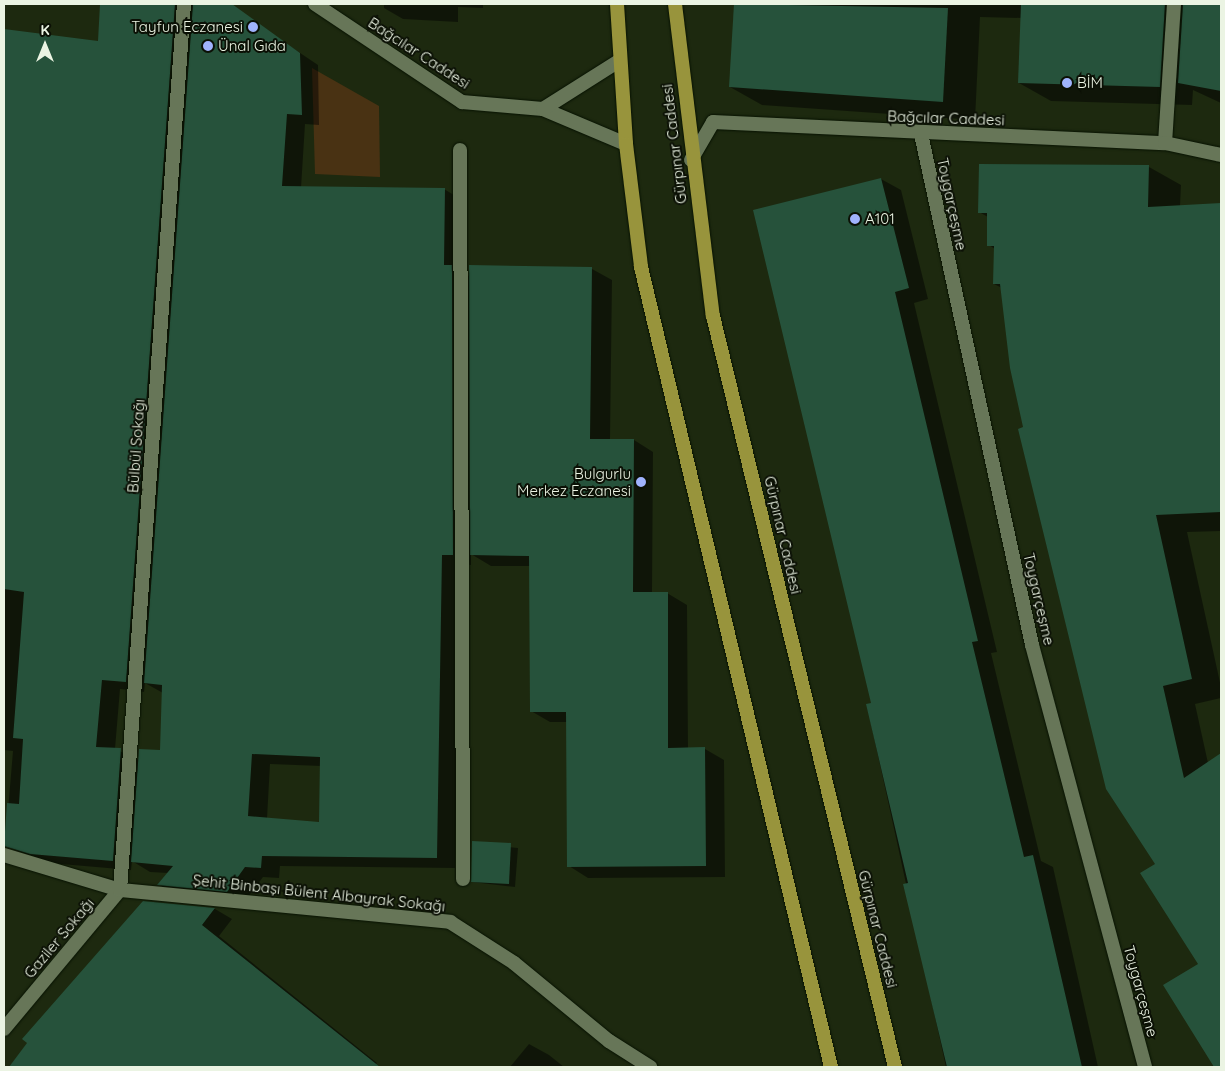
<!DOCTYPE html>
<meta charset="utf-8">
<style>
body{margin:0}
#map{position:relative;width:1225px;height:1071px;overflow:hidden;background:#1d290f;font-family:Quicksand,sans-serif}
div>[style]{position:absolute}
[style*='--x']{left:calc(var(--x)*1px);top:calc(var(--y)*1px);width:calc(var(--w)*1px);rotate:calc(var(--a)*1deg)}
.green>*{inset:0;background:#493213}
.shadow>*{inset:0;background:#0007}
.building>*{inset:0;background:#26523b}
.roads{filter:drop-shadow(0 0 1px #071200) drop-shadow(0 0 1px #071200)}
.service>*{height:14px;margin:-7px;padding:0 7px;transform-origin:7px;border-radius:7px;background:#677658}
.minor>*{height:14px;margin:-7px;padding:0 7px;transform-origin:7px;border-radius:7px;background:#677658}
.tertiary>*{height:14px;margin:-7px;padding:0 7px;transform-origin:7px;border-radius:7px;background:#677658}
.primary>*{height:14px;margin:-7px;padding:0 7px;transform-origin:7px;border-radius:7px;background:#98943c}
.dots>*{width:14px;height:14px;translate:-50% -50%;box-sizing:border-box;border:2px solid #0b1005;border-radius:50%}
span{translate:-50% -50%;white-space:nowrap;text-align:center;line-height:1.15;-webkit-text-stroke:4px #0b1005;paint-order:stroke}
.poi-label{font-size:15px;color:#ebf4e3}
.right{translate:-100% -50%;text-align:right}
.left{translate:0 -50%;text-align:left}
.street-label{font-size:15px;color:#ebf4e3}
.frame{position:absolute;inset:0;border:5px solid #ebf4e3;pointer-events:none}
.north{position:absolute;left:20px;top:20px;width:50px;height:50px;-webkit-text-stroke:4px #0b1005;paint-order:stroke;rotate:0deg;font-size:14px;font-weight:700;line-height:20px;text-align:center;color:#ebf4e3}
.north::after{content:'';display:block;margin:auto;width:18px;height:22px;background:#ebf4e3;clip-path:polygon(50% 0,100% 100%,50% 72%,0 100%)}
</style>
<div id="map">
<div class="green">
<div style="clip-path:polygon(312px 68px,379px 106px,380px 177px,315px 174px)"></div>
</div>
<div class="shadow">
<div style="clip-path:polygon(evenodd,102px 4px,227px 4px,318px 65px,319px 125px,305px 124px,301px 188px,444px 189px,462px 200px,461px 272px,471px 277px,592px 269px,612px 280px,610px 440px,634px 440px,653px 452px,652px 593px,667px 593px,687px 605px,688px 749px,705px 749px,724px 760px,725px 877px,588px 878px,569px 866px,567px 722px,550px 722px,531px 711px,530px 566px,491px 566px,471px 554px,471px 565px,460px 564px,455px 868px,280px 866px,279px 878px,263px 877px,245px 901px,176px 895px,158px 884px,168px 873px,150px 872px,132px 861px,131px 870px,49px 863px,5px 846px,13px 751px,4px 750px,4px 30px,99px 42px,102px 4px,145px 683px,163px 693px,161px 752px,139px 760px,115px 749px,120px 689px,144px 692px,145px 683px,102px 4px,270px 764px,321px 766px,320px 823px,267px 819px,270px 764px)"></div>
<div style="clip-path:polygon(384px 4px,483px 4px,483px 8px,458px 7px,458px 22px,403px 19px,384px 8px)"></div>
<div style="clip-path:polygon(736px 4px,1221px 4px,1221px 103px,1193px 90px,1192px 105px,1051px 101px,1019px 83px,1022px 18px,980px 17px,975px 120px,762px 105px,730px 87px)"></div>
<div style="clip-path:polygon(1149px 167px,1181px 185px,1180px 206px,1221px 204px,1221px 531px,1187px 532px,1221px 687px,1221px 698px,1195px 704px,1208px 763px,1221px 755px,1221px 1067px,1213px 1063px,1199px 964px,1025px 428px,1002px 288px,994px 284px,995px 249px,989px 245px,988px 217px,979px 212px)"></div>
<div style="clip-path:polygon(881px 179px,901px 190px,928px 299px,914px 303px,997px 652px,991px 653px,1041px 861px,1053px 867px,1098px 1067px,946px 1067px,867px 705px,872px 704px)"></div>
<div style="clip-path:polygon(473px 843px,518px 848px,515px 887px,472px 882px)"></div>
<div style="clip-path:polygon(144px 902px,215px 909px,232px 919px,219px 936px,377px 1063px,373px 1067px,11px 1067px,29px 1043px,24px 1039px)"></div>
<div style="clip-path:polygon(529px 1044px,549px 1055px,564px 1067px,510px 1067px)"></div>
</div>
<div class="building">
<div style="clip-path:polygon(100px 4px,175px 4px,126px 682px,102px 680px,96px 747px,121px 748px,113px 861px,30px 854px,4px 846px,7px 803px,19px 804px,23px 739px,13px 738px,24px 592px,4px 589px,4px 29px,98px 41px)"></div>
<div style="clip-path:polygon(evenodd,193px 4px,232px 4px,300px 53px,302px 115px,287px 114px,282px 186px,445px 188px,444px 265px,452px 265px,453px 555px,442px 555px,437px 858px,262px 856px,261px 868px,245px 867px,227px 892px,157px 885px,173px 866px,131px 862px,139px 749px,160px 750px,162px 685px,144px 683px,193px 4px,252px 754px,320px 757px,319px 822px,248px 816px,252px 754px)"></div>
<div style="clip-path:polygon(734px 4px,948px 8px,943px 102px,729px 87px)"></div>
<div style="clip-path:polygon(1021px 4px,1165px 4px,1160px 87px,1018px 83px)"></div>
<div style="clip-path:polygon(1183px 4px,1221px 4px,1221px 91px,1178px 83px)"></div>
<div style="clip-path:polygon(979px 164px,1149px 165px,1148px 207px,1221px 203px,1221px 512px,1156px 515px,1192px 679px,1163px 686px,1184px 778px,1221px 753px,1221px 1067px,1214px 1067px,1163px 985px,1198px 964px,1140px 873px,1155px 864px,1106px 789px,1018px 429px,1023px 427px,1010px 368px,1000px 284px,993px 284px,994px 246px,987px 246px,987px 213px,978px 213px)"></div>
<div style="clip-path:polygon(881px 178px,909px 288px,895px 292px,978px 641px,972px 642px,1024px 857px,1033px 855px,1082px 1067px,947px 1067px,903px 884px,908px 883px,866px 704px,871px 703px,753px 210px)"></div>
<div style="clip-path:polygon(469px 265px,592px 267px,590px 439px,634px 439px,633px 592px,668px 592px,668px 748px,705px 747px,706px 866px,567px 867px,566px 712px,530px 712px,529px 556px,470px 555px)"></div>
<div style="clip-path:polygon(472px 841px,511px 843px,509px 884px,471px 882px)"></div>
<div style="clip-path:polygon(143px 901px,215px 908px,202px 925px,380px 1067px,9px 1067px,27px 1043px,22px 1039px)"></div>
</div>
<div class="roads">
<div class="service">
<div style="--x:460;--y:150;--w:729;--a:89.76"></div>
</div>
<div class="minor">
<div style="--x:315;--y:4;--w:177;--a:33.7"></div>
<div style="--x:462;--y:102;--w:81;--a:4.9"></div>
<div style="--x:543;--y:109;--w:90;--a:22.9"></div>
<div style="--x:543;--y:109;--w:90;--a:-32.3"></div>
<div style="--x:921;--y:134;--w:523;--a:77.74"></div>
<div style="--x:1032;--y:645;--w:437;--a:75"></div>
<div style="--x:1165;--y:143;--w:139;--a:-86.3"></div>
<div style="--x:4;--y:855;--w:121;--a:16.8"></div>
<div style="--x:120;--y:890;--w:332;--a:5.5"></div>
<div style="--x:450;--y:922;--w:76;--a:32.6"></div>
<div style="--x:514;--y:963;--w:123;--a:39.4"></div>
<div style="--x:609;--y:1041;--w:49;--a:32.4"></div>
<div style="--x:4;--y:1029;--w:181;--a:-50.2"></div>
<div style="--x:120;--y:890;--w:888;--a:-85.87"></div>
</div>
<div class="tertiary">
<div style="--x:691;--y:160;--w:44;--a:-59.9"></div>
<div style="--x:713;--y:122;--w:452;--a:2.7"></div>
<div style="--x:1165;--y:143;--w:57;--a:12.1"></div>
</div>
<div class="primary">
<div style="--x:617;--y:4;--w:140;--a:86.3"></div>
<div style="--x:626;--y:144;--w:124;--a:83"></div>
<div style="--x:641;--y:267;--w:822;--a:76.64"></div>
<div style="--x:675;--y:4;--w:314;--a:83.1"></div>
<div style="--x:713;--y:316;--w:773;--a:76.38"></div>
</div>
</div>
<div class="dots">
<div style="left:253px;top:27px;background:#a0b3fd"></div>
<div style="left:208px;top:46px;background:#a0b3fd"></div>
<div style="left:1067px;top:83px;background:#a0b3fd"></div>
<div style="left:855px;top:219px;background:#a0b3fd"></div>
<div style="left:641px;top:482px;background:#a0b3fd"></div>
</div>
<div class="poi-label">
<span class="right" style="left:243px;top:27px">Tayfun Eczanesi</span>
<span class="left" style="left:218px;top:46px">Ünal Gıda</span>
<span class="left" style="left:1077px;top:83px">BİM</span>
<span class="left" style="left:865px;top:219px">A101</span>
<span class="right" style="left:631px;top:482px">Bulgurlu<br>Merkez Eczanesi</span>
</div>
<div class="street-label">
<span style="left:419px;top:53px;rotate:33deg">Bağcılar Caddesi</span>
<span style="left:946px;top:118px;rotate:2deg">Bağcılar Caddesi</span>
<span style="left:674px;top:144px;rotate:-97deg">Gürpınar Caddesi</span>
<span style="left:952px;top:204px;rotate:78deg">Toygarçeşme</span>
<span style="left:136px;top:446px;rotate:-86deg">Bülbül Sokağı</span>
<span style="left:783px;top:535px;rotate:77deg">Gürpınar Caddesi</span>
<span style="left:1039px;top:599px;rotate:77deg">Toygarçeşme</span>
<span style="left:319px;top:893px;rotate:6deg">Şehit Binbaşı Bülent Albayrak Sokağı</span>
<span style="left:878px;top:929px;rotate:76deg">Gürpınar Caddesi</span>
<span style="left:59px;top:938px;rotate:-50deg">Gaziler Sokağı</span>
<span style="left:1141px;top:991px;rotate:75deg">Toygarçeşme</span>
</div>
<div class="frame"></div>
<div class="north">K</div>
</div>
